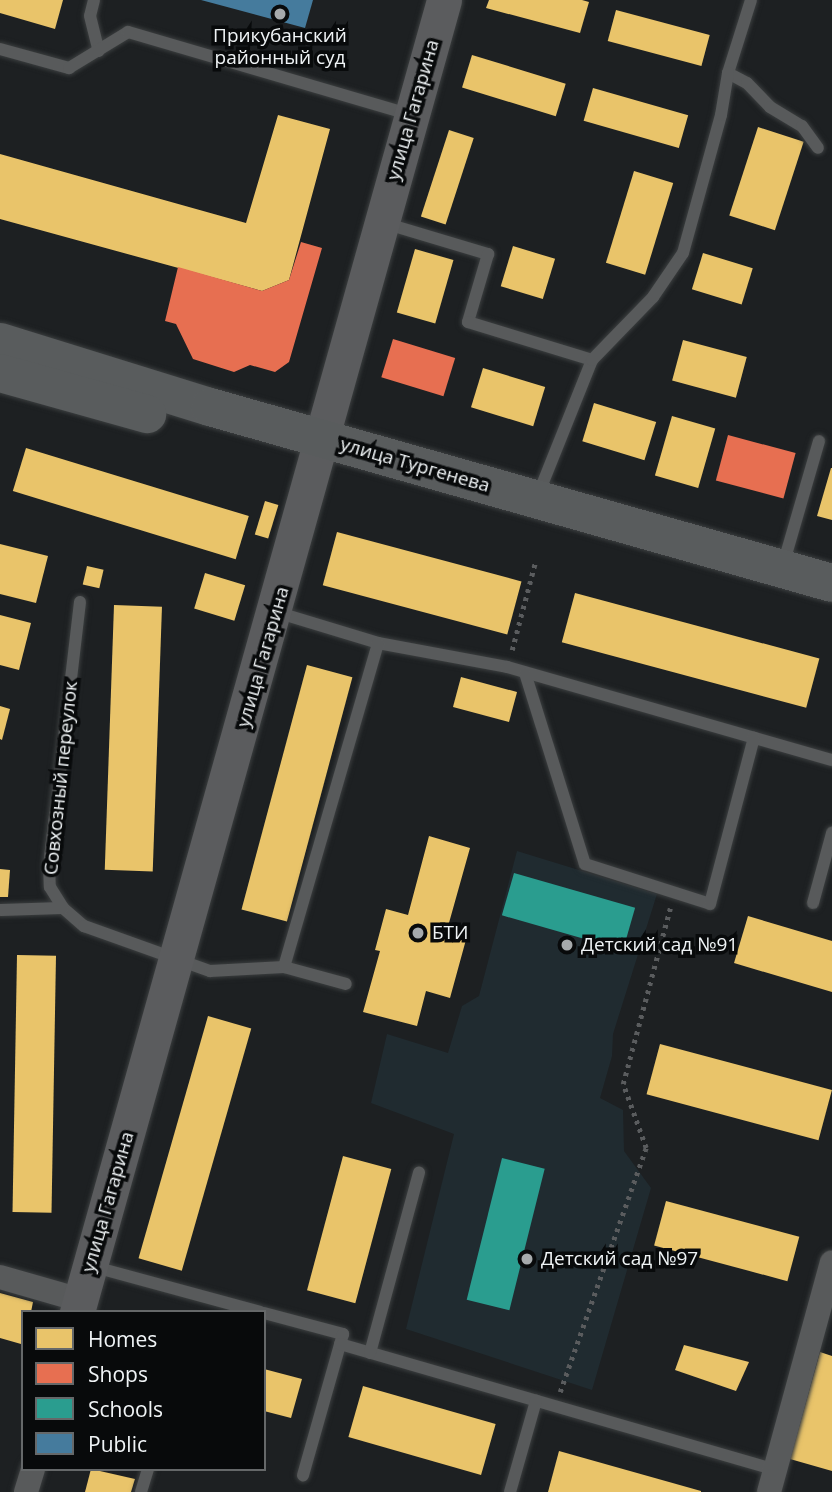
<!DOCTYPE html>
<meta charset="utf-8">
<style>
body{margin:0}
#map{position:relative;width:832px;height:1492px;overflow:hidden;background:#1d2022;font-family:"Open Sans",sans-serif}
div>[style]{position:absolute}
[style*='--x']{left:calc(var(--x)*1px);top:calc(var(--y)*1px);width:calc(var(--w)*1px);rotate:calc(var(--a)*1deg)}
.built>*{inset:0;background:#202b30}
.homes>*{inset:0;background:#e9c46a;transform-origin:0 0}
.shops>*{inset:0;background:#e76f51;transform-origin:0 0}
.schools>*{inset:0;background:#2a9d8f;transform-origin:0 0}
.public>*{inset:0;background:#457b9d}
.path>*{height:4.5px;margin-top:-2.25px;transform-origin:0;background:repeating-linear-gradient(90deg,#5a5c5e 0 3.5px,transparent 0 8.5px)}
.roads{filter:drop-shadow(0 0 2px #3b3e3f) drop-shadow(0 0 2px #3b3e3f)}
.lane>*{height:12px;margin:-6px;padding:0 6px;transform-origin:6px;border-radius:6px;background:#585a5b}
.street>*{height:24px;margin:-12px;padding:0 12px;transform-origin:12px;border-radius:12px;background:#585a5b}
.secondary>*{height:35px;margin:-17.5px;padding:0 17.5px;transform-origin:17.5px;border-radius:17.5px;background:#5b5c5e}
.primary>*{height:38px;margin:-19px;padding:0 19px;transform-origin:19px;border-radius:19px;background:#595c5d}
.dots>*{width:19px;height:19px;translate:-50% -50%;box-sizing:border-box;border:4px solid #080a0b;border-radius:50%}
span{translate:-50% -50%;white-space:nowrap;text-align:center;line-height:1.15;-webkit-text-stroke:7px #080a0b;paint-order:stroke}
.poi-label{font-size:19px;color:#f0f4f6}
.left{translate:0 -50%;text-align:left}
.street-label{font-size:19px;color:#f0f4f6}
.legend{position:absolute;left:21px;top:1310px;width:245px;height:161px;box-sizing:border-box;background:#080a0b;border:2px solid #656869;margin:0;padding:9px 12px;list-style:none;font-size:21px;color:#f0f4f6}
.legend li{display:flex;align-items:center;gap:14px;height:35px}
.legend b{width:35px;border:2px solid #656869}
</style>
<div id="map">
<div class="built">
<i style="clip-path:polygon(517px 851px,657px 894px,613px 1034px,612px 1056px,600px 1098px,623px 1110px,624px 1151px,651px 1188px,592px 1390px,406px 1329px,454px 1134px,371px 1103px,387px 1034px,448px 1053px,462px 1006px,479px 996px)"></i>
</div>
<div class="homes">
<i style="clip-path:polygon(0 0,63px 0,55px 29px,0 13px)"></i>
<i style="clip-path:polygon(489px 0,582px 0,589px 2px,580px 33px,486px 8px)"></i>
<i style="left:616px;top:10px;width:97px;height:32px;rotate:15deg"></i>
<i style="left:472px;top:55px;width:98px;height:34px;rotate:17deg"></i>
<i style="left:593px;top:88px;width:99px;height:34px;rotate:16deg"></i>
<i style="clip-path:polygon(278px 115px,330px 129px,289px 280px,262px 291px,0 219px,0 154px,246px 223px)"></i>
<i style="left:758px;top:127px;width:48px;height:93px;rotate:18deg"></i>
<i style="left:449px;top:130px;width:26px;height:91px;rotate:18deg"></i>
<i style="left:634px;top:171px;width:41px;height:96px;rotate:17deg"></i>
<i style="left:513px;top:246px;width:44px;height:42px;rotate:17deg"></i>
<i style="left:415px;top:249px;width:40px;height:66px;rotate:16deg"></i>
<i style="left:703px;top:253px;width:52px;height:38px;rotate:17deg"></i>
<i style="left:683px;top:340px;width:66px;height:42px;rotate:15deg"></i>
<i style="left:483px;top:368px;width:65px;height:41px;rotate:17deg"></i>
<i style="left:594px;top:403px;width:65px;height:40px;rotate:17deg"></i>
<i style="left:672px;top:416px;width:45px;height:62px;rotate:16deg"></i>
<i style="left:26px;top:448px;width:233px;height:45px;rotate:17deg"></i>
<i style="clip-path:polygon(831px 468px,832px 468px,832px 520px,817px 516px)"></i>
<i style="left:265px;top:501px;width:14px;height:35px;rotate:17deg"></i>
<i style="left:337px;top:532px;width:191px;height:55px;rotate:15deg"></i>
<i style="clip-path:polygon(0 544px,48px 556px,36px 603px,0 594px)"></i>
<i style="left:87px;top:566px;width:17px;height:19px;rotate:13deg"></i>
<i style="left:205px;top:573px;width:42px;height:37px;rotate:17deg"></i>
<i style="left:575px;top:593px;width:253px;height:51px;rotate:15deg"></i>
<i style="left:114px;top:605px;width:48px;height:265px;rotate:2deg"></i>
<i style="clip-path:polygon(0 615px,31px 623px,19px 670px,0 665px)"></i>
<i style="left:307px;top:665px;width:47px;height:253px;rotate:15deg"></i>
<i style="left:461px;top:677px;width:58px;height:31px;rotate:15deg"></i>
<i style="clip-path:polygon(0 706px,10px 709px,2px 740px,0 739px)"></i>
<i style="clip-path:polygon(429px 836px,470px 848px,447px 930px,467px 936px,450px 998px,426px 991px,417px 1026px,363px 1012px,380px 951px,375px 950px,386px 909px,408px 915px)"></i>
<i style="clip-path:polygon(0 869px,10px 870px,8px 897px,0 897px)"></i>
<i style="clip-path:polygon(748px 916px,832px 941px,832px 992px,734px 963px)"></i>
<i style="left:17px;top:955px;width:39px;height:257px;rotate:1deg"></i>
<i style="left:208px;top:1016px;width:45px;height:252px;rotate:16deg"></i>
<i style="left:660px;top:1044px;width:178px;height:52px;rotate:15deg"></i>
<i style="left:343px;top:1156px;width:50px;height:139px;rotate:15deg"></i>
<i style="left:666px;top:1201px;width:138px;height:46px;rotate:15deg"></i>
<i style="clip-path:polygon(0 1293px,33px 1302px,31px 1312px,23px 1312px,21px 1344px,0 1338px)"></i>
<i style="clip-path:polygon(684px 1345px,749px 1362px,736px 1391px,675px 1370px)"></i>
<i style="clip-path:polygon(820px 1352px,832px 1356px,832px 1471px,790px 1459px)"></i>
<i style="clip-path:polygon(264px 1369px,302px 1379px,291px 1418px,264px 1411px)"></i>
<i style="left:363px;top:1386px;width:138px;height:53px;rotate:16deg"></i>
<i style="clip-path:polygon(559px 1451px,701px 1491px,701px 1492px,548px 1492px)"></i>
<i style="clip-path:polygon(91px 1469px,135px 1479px,131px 1492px,85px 1492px)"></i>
</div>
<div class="shops">
<i style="clip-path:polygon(301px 242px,322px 248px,289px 362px,275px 372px,250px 365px,234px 372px,193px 359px,176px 324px,165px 321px,178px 267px,262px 291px,289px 280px)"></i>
<i style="left:393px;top:339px;width:65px;height:40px;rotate:17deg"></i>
<i style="left:728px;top:435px;width:70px;height:47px;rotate:15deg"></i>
</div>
<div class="schools">
<i style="left:514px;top:873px;width:126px;height:44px;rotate:16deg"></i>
<i style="left:502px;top:1158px;width:44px;height:146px;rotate:14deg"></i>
</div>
<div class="public">
<i style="clip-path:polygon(201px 0,313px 0,305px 28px)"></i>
</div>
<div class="path">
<i style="--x:512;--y:650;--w:90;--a:-75.2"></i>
<i style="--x:560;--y:1392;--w:259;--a:-70.6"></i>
<i style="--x:646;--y:1148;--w:68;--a:-109.8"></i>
<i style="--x:623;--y:1084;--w:182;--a:-75"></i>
</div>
<div class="roads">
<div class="lane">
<i style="--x:94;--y:0;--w:16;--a:104"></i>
<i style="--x:90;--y:16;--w:36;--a:76"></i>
<i style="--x:751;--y:0;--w:77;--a:107.5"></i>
<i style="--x:728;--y:73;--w:21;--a:28"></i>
<i style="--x:747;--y:83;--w:33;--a:46"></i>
<i style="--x:770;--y:107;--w:37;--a:31"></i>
<i style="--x:802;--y:126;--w:27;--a:54"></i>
<i style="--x:0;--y:49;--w:72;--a:15.4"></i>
<i style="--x:69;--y:68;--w:69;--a:-31.4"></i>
<i style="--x:128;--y:32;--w:293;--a:16.3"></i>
<i style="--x:384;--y:223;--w:109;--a:16.6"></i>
<i style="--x:488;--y:254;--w:71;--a:106.4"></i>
<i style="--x:468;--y:322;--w:130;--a:17"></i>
<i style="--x:592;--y:360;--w:145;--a:111.8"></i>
<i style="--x:592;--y:360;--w:88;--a:-45.9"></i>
<i style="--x:653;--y:297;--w:53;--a:-55.7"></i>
<i style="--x:683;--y:253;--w:143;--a:-74.6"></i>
<i style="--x:721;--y:115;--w:43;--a:-80.5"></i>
<i style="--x:783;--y:565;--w:129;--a:-73.8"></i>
<i style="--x:80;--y:602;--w:264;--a:96.7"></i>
<i style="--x:49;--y:864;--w:23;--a:88"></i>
<i style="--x:50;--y:887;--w:25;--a:58"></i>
<i style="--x:63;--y:908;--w:28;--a:41"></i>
<i style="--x:84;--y:926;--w:134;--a:19.7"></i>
<i style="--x:210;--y:971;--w:74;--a:-3.1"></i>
<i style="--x:284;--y:967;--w:64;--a:15.3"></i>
<i style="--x:276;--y:612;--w:107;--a:16.9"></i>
<i style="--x:378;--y:643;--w:131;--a:10.5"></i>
<i style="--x:507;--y:667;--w:338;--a:16"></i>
<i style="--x:525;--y:673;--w:200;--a:72.6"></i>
<i style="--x:585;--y:864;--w:131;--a:17.7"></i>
<i style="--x:710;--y:904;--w:172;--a:-75.2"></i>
<i style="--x:813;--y:903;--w:73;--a:-74.8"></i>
<i style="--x:0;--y:910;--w:63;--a:-1.8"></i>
<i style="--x:284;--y:967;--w:337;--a:-73.8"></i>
<i style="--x:91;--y:1266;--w:175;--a:15.2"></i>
<i style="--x:264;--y:1313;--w:82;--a:14.9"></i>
<i style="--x:343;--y:1334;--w:147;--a:105.8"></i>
<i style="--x:340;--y:1344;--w:454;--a:16.1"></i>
<i style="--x:370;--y:1353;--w:187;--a:-74.8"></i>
<i style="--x:141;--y:1492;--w:24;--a:-73"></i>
<i style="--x:510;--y:1492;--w:95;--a:-74.1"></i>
</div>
<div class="street">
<i style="--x:0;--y:1277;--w:83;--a:16"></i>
<i style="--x:26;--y:1492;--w:24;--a:-73"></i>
<i style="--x:769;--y:1492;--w:238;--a:-74.7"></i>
</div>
<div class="secondary">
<i style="--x:77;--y:1312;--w:1362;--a:-74.37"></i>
</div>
<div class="primary">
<i style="--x:0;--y:342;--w:220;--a:17.2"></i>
<i style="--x:210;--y:407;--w:646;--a:15.8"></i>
<i style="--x:0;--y:373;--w:153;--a:15.6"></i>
</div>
</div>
<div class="dots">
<i style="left:280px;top:14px;background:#a6aaac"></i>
<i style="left:418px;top:933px;background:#a6aaac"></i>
<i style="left:567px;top:945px;background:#a6aaac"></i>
<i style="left:527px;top:1259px;background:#a6aaac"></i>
</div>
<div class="poi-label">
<span style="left:280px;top:47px">Прикубанский<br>районный суд</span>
<span class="left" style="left:432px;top:933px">БТИ</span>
<span class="left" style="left:581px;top:945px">Детский сад №91</span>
<span class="left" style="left:541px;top:1259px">Детский сад №97</span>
</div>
<div class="street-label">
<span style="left:413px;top:110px;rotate:-74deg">улица Гагарина</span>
<span style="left:415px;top:465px;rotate:16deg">улица Тургенева</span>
<span style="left:263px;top:657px;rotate:-74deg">улица Гагарина</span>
<span style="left:61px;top:778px;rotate:-84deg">Совхозный переулок</span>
<span style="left:108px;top:1202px;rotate:-74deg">улица Гагарина</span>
</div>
<ul class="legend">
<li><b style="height:19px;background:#e9c46a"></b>Homes</li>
<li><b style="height:19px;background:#e76f51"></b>Shops</li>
<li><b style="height:19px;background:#2a9d8f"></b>Schools</li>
<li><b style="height:19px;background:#457b9d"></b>Public</li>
</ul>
</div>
